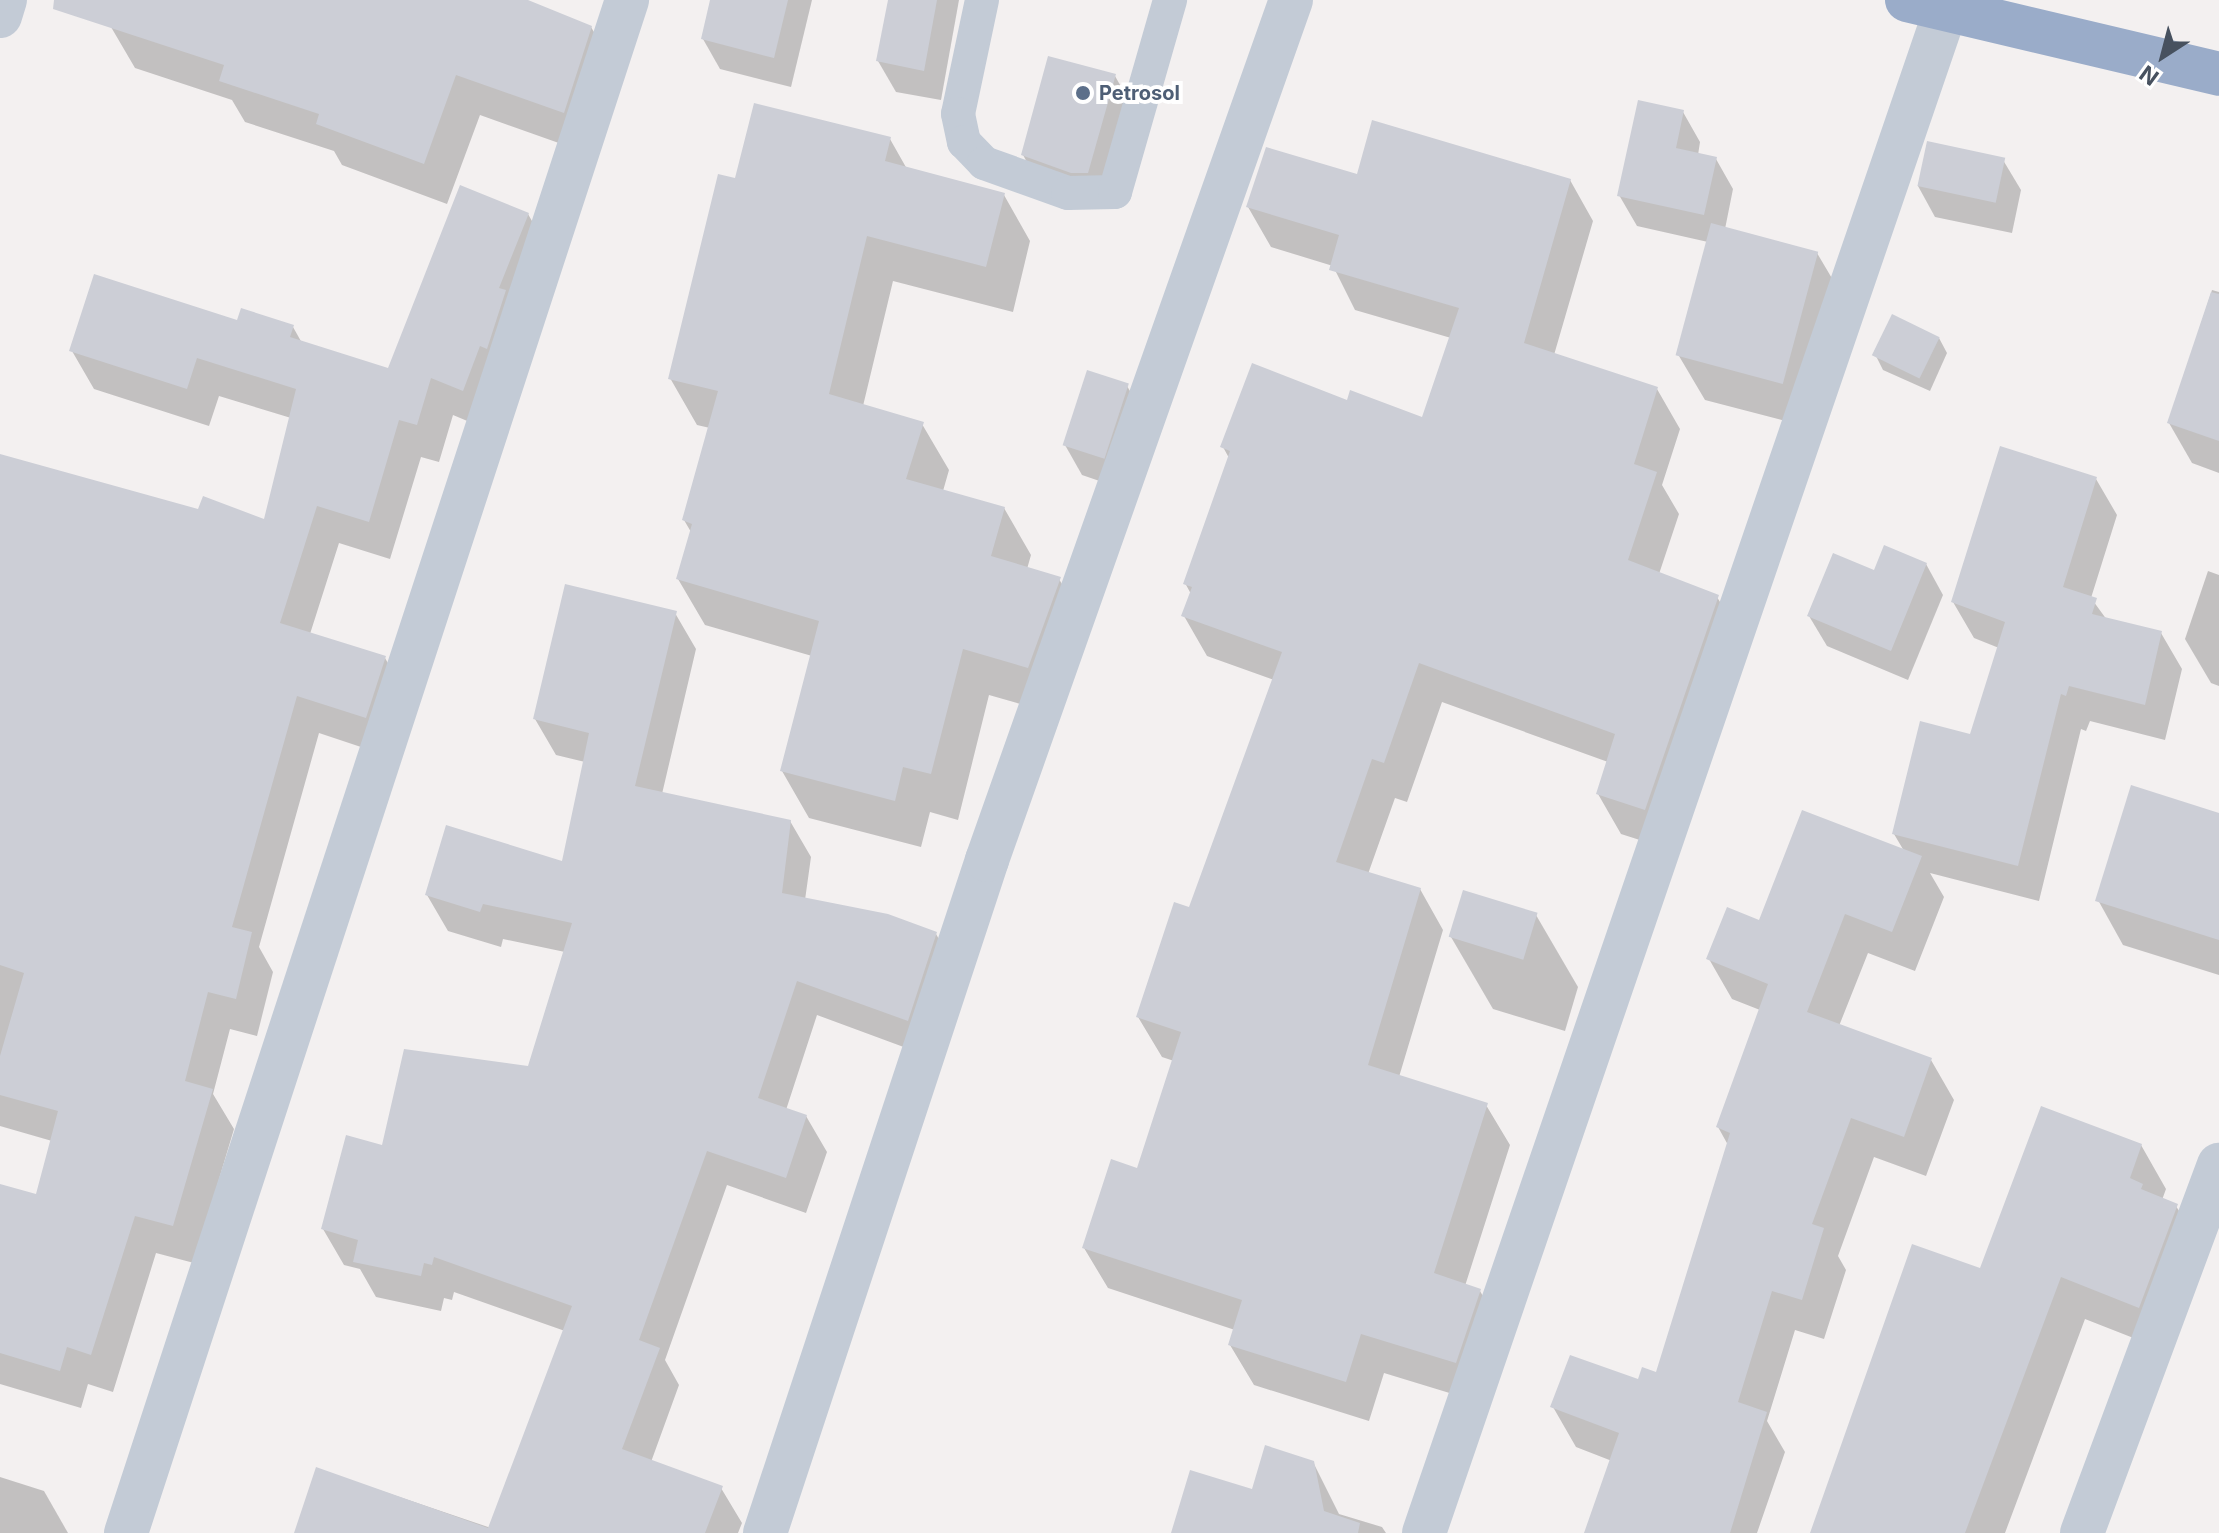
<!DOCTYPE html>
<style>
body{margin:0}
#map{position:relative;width:2219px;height:1533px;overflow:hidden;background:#f3f0f0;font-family:Inter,sans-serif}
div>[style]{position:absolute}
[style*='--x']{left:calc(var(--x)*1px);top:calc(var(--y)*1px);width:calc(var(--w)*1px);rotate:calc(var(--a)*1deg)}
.shadow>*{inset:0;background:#0003}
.building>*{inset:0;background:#ccced6;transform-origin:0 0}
.service>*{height:34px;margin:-17px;padding:0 17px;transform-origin:17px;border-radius:17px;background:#c3cbd6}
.minor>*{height:44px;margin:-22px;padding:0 22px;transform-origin:22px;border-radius:22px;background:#c3cbd6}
.trunk>*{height:44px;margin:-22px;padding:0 22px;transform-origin:22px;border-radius:22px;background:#9aacc9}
.dots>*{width:22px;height:22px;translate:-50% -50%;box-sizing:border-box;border:4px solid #fff;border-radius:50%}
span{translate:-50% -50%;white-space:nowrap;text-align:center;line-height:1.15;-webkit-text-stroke:8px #fff;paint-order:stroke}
.service-label{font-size:20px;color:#4e5e75;font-weight:700}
.left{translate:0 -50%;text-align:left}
.north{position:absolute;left:2123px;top:16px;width:80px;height:80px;-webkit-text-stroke:6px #fff;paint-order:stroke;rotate:216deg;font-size:22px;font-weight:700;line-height:32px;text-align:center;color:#47515f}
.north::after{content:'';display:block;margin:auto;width:28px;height:36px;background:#47515f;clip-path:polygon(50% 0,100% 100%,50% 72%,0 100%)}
</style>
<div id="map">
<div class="shadow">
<i style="clip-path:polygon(120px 0,516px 0,591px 27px,615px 68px,587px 153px,480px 115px,447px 204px,342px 165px,334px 151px,245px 122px,232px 100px,135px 68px,111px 27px)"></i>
<i style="clip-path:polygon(712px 0,812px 0,791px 87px,720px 69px,703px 39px)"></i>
<i style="clip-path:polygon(890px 0,959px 0,941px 100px,896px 92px,878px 61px)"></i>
<i style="clip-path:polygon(1115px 76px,1132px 106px,1105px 203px,1040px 185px,1023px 155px)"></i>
<i style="clip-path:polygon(1683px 112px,1700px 142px,1698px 155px,1716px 159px,1733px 189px,1725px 229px,1817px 253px,1843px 297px,1809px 427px,1705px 400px,1679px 356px,1708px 242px,1637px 226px,1619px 195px)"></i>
<i style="clip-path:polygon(890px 139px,907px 169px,1004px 195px,1030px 241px,1013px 312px,893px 281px,863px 406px,922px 424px,949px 470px,943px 491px,1004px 508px,1031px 555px,1027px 569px,1059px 579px,1086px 625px,1055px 714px,989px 695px,958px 820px,930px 812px,921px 847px,809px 818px,782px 771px,812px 656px,705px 625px,678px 579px,691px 532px,684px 520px,710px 428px,697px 425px,670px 378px,736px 180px)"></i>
<i style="clip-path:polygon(2003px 160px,2021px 190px,2012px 233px,1935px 217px,1918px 186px)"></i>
<i style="clip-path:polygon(1358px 177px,1570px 180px,1593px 221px,1554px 355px,1657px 389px,1680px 429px,1662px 485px,1679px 514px,1659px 574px,1717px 597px,1741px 637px,1668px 849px,1621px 834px,1598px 794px,1608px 762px,1442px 702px,1407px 802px,1395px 798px,1368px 874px,1420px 889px,1443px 930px,1399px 1077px,1486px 1105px,1510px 1145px,1465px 1286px,1480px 1291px,1503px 1331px,1479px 1402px,1384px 1373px,1369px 1421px,1254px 1385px,1230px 1345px,1235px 1330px,1108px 1288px,1084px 1248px,1139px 1170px,1174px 1061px,1162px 1057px,1138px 1017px,1190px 909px,1274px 680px,1207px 656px,1184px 616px,1191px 594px,1185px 583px,1229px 458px,1223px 447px,1348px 402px,1423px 420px,1451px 338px,1355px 310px,1333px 266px,1271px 247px,1248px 207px)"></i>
<i style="clip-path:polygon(528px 214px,550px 253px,484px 428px,453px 415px,439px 462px,421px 457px,390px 559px,339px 543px,310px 634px,385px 658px,407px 696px,388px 756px,319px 733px,259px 947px,273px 972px,257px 1036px,230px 1029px,213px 1094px,234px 1129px,194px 1263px,156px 1253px,113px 1392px,88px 1384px,81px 1408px,0 1384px,0 1186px,37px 1197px,52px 1141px,0 1126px,0 456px,199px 512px,265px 522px,291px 418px,219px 396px,209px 426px,94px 389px,72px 351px,238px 322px,293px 327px,302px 343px,389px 370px)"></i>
<i style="clip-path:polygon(2212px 290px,2219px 292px,2219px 473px,2192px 463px,2169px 423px)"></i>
<i style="clip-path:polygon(1939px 338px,1947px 353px,1930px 391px,1883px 370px,1875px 354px)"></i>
<i style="clip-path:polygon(1127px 386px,1145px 417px,1120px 488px,1082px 475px,1065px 445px)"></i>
<i style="clip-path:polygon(2096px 479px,2117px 515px,2091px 598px,2107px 620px,2161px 633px,2182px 669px,2165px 740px,2090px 721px,2086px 731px,2081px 729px,2039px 901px,1930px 873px,1944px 897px,1915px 971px,1868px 953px,1839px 1026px,1931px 1060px,1954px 1100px,1926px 1176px,1874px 1157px,1838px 1256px,1846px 1270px,1824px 1339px,1795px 1330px,1767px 1421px,1785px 1452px,1757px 1533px,1586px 1533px,1612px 1461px,1576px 1447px,1553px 1407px,1657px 1375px,1728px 1145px,1718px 1127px,1760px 1010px,1732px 999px,1709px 959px,1761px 923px,1904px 851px,1894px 834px,1971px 736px,1999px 648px,1974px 638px,1953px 602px)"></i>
<i style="clip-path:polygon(1926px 564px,1943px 595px,1908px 680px,1827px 646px,1809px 616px,1875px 573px)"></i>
<i style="clip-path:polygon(2208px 571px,2219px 575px,2219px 686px,2211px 683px,2185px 639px)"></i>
<i style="clip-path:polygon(675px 613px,696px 649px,662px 794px,790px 821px,811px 857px,805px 900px,936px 934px,956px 969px,928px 1056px,817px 1015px,786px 1110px,806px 1116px,827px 1152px,806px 1213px,727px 1185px,665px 1360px,679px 1385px,651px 1462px,721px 1488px,742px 1523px,738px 1533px,296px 1533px,317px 1469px,491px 1528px,565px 1331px,454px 1292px,452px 1300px,444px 1298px,441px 1311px,376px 1297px,360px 1269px,344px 1265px,323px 1229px,384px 1147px,529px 1069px,565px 952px,503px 939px,501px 947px,448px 931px,427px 895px,564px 863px,585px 762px,556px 755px,535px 719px)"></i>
<i style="clip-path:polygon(2219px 815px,2219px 975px,2123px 945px,2098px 900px)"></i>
<i style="clip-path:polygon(1536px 915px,1578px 987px,1565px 1031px,1493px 1009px,1451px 937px)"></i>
<i style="clip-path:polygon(2141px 1145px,2166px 1189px,2162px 1200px,2176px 1206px,2202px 1249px,2164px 1350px,2085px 1319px,2005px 1533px,1812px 1533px,1982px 1270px)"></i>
<i style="clip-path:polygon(1313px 1462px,1339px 1514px,1382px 1527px,1386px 1533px,1173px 1533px)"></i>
<i style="clip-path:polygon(0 1477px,44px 1491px,68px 1533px,0 1533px)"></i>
</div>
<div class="building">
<i style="clip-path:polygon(54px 0,528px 0,592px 26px,564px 113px,456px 75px,424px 164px,316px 124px,319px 114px,219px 81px,224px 65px,53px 9px)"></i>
<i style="clip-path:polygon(710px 0,788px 0,774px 58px,701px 39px)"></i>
<i style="clip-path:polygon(888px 0,937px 0,924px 71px,876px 61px)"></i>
<i style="clip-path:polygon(1048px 56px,1116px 74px,1088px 173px,1071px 173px,1021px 155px)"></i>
<i style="clip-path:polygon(1638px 100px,1684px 110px,1676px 148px,1717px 157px,1704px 215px,1617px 196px)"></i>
<i style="clip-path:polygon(754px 103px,891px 137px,885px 161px,1005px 193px,986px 267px,867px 236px,829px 394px,924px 422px,906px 479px,1005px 507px,991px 556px,1061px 577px,1028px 668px,963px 649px,931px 774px,903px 767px,895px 801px,780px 771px,819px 621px,676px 579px,692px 524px,682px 520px,718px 391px,668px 379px,718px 174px,735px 178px)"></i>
<i style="clip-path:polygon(1372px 120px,1571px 179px,1524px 343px,1658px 387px,1634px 464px,1657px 472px,1628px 560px,1719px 595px,1645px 810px,1596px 794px,1615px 734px,1419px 663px,1384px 763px,1372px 759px,1336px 862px,1421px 888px,1368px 1065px,1488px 1103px,1434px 1273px,1481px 1289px,1456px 1363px,1361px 1334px,1346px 1382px,1228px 1345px,1242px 1300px,1082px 1248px,1111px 1159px,1137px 1168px,1181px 1032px,1136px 1017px,1174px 902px,1189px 907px,1282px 652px,1181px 616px,1192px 587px,1183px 584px,1230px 451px,1220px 447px,1252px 363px,1347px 400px,1350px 390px,1422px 417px,1459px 308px,1329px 270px,1339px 235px,1246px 207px,1266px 147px,1357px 174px)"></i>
<i style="left:1927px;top:141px;width:80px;height:46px;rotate:12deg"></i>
<i style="clip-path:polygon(460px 185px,529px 213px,499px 288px,506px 290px,487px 349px,480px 346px,463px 391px,431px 378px,417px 425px,399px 420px,369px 522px,317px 506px,280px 623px,386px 656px,366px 718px,297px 696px,232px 927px,252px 932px,236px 999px,208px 992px,185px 1081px,213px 1089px,173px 1226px,135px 1216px,91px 1355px,67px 1347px,60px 1371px,0 1353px,0 1184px,36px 1194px,58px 1111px,0 1095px,0 1056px,24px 973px,0 965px,0 454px,198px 509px,203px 496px,264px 519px,296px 389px,197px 358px,187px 389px,69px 351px,94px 274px,237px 320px,241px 308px,294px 325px,290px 337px,388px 368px)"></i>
<i style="left:1711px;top:223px;width:111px;height:137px;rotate:15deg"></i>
<i style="clip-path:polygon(2211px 292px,2219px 294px,2219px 441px,2167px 423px)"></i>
<i style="left:1892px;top:314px;width:53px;height:46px;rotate:26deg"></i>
<i style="left:1087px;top:370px;width:44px;height:79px;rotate:18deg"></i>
<i style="clip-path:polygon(2000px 446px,2097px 477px,2063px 587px,2097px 598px,2092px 614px,2162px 631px,2145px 705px,2069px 686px,2066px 696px,2061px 694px,2018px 866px,1892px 834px,1920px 721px,1970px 734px,2005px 622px,1951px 602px)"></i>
<i style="clip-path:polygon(1884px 545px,1927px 563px,1891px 651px,1807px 616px,1833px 553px,1874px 570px)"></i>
<i style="clip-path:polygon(565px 584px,677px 611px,635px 786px,791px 820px,782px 893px,888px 914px,937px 932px,908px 1021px,797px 981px,758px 1098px,807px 1115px,786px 1178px,707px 1151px,639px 1340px,660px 1348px,622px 1449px,723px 1486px,705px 1533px,294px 1533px,316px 1467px,488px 1528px,572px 1306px,434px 1257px,432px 1265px,424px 1263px,421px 1276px,353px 1262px,358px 1240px,321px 1229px,346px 1135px,382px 1145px,404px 1049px,528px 1066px,572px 923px,483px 904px,480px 912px,425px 895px,446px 825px,562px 861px,589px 733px,533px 719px)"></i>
<i style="clip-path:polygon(2131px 785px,2219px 813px,2219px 940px,2095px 901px)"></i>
<i style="clip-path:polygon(1802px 810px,1922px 856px,1892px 932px,1845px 914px,1807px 1012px,1932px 1058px,1904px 1137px,1851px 1118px,1812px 1224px,1824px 1228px,1802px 1300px,1772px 1291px,1738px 1402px,1767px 1412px,1730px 1533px,1584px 1533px,1619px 1433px,1550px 1407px,1570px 1355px,1638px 1379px,1642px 1367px,1656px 1372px,1730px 1133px,1716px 1127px,1768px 984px,1706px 959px,1727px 907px,1759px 920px)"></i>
<i style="left:1463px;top:890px;width:78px;height:49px;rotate:17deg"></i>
<i style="clip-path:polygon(2041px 1106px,2142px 1144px,2130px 1178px,2143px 1184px,2141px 1189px,2178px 1204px,2139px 1308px,2061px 1277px,1965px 1533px,1810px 1533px,1912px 1244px,1980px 1268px)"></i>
<i style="clip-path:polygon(1265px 1445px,1314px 1461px,1324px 1511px,1360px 1523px,1358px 1533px,1171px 1533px,1190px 1470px,1252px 1489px)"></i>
</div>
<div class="service">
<i style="--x:982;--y:0;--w:116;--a:101.9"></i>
<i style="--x:958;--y:114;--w:29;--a:78"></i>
<i style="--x:964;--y:142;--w:29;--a:46"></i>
<i style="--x:984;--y:163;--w:89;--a:19.7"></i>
<i style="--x:1068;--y:193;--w:47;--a:-1.2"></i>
<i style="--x:1115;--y:192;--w:200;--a:-74"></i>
</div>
<div class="minor">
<i style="--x:0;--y:16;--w:17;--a:-73"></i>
<i style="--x:126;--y:1533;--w:1613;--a:-71.9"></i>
<i style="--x:765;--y:1533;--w:709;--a:-71.74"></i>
<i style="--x:987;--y:860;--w:912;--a:-70.53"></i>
<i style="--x:1424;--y:1533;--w:1611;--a:-71.09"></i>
<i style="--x:2082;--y:1533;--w:393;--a:-69.6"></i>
</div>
<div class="trunk">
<i style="--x:1907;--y:0;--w:321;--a:13.3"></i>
</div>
<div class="dots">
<i style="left:1083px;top:93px;background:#5c6f8a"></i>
</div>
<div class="service-label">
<span class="left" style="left:1099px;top:93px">Petrosol</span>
</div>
<div class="north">N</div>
</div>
